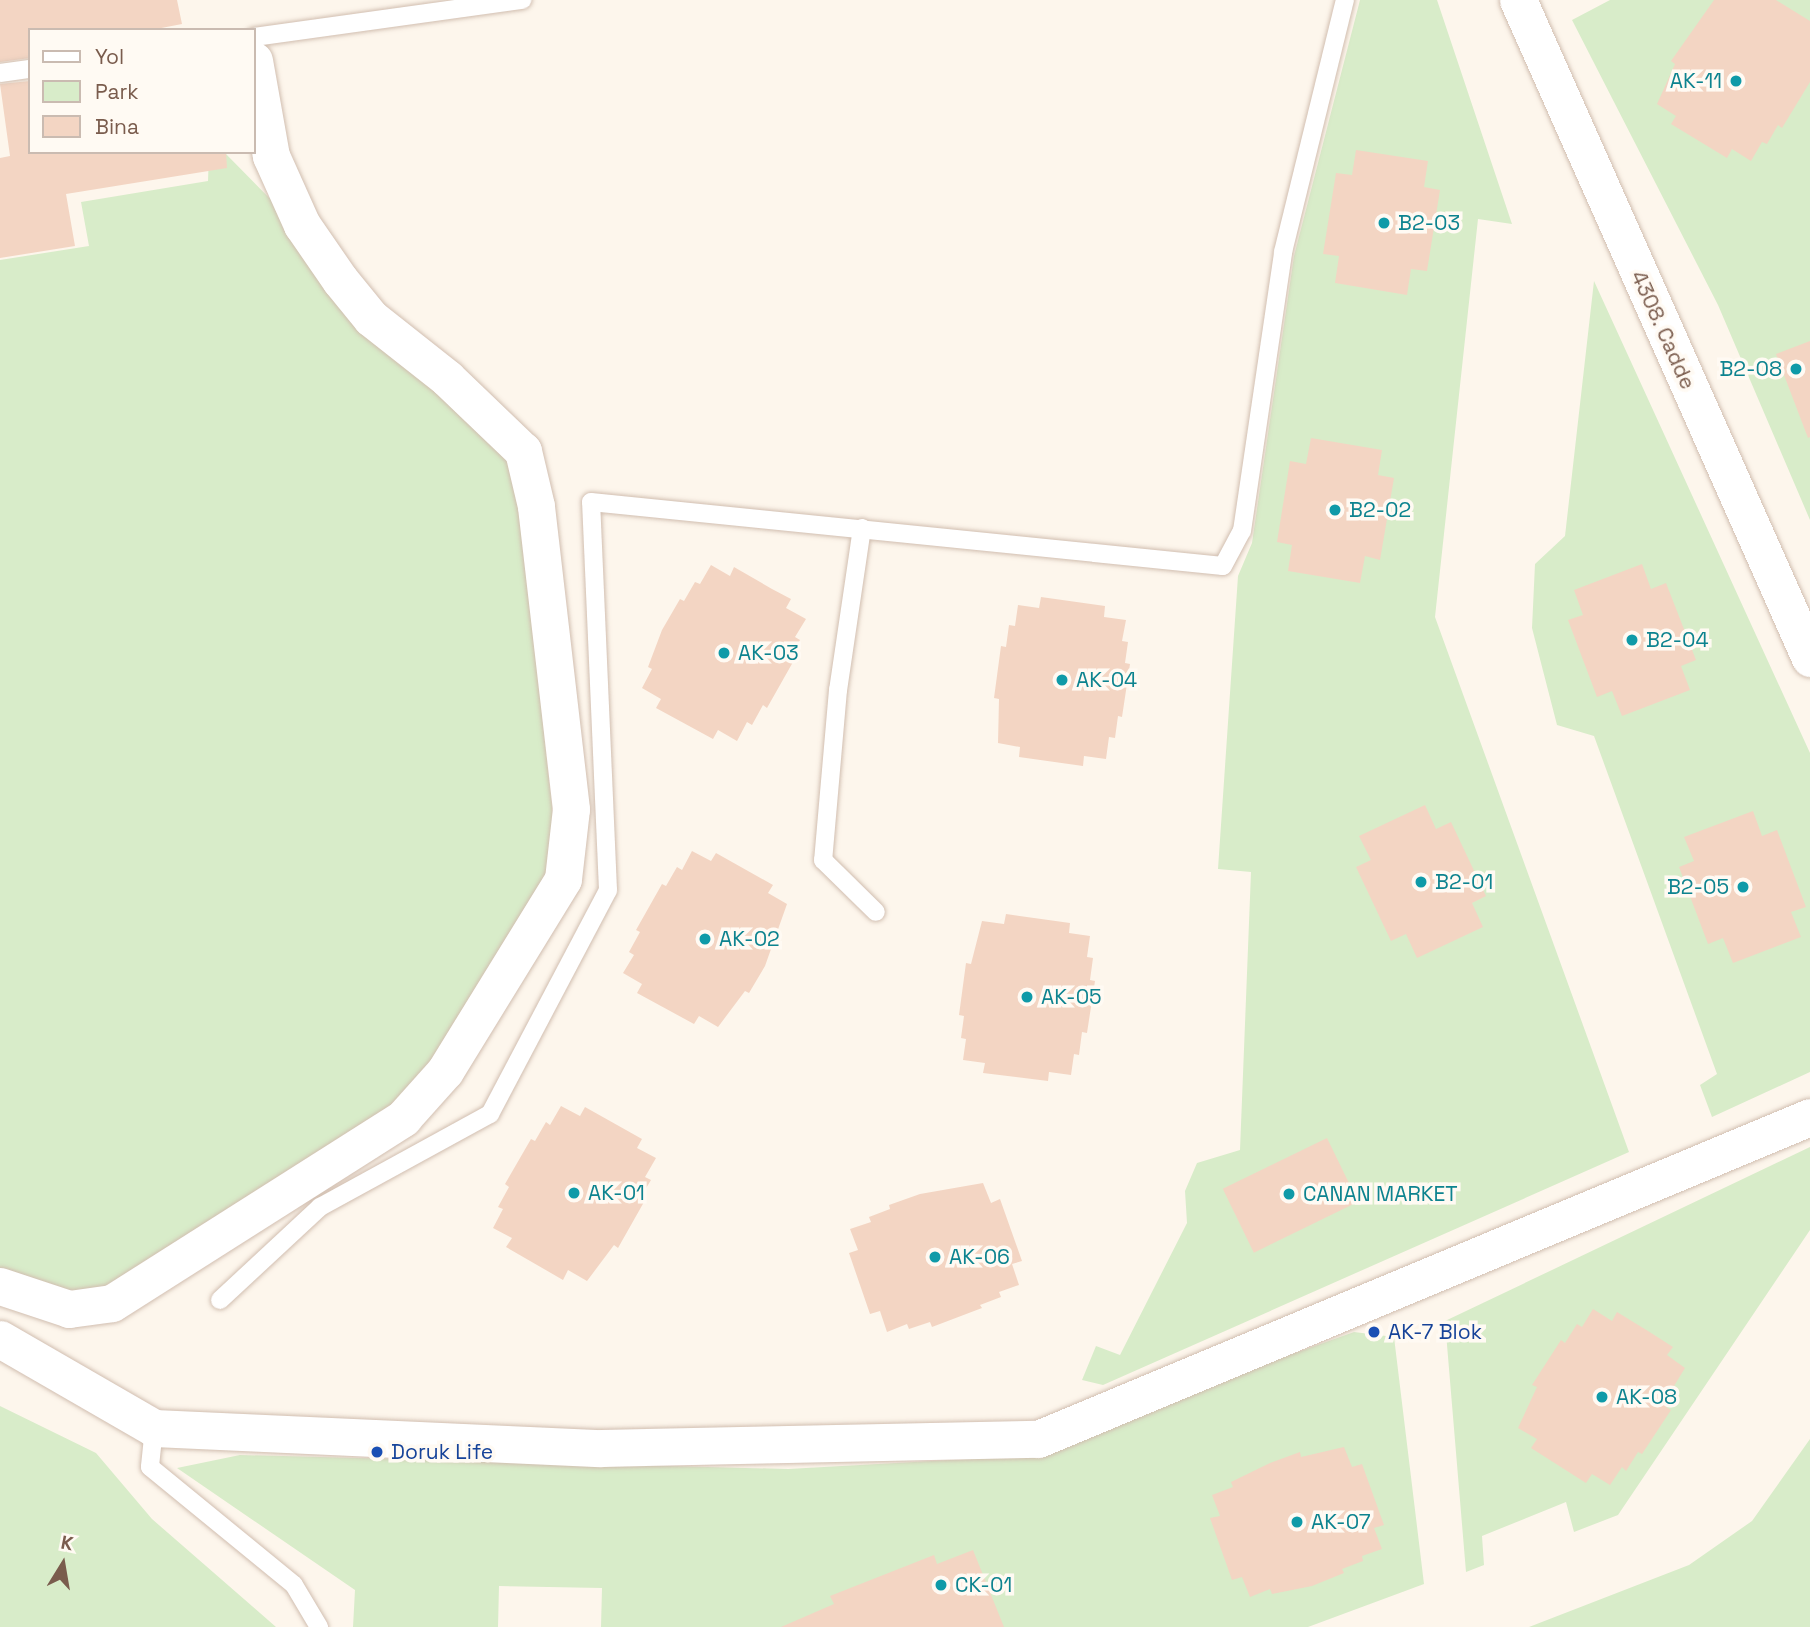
<!DOCTYPE html>
<style>
body{margin:0}
#map{position:relative;width:1810px;height:1627px;overflow:hidden;background:#fdf6ec;font-family:"Space Grotesk",sans-serif}
div>[style]{position:absolute}
[style*='--x']{left:calc(var(--x)*1px);top:calc(var(--y)*1px);width:calc(var(--w)*1px);rotate:calc(var(--a)*1deg)}
.green>*{inset:0;background:#d8ecc9}
.building>*{inset:0;background:#f3d5c3;transform-origin:0 0}
.roads{filter:drop-shadow(0 0 2px #d1beb0) drop-shadow(0 0 2px #d1beb0)}
.lane>*{height:18px;margin:-9px;padding:0 9px;transform-origin:9px;border-radius:9px;background:#fff}
.street>*{height:37px;margin:-18.5px;padding:0 18.5px;transform-origin:18.5px;border-radius:18.5px;background:#fff}
.dots>*{width:19px;height:19px;translate:-50% -50%;box-sizing:border-box;border:4px solid #fffaf3;border-radius:50%}
span{translate:-50% -50%;white-space:nowrap;text-align:center;line-height:1.15;-webkit-text-stroke:7px #fffaf3;paint-order:stroke}
.culture-label{font-size:21px;color:#0d838f}
.right{translate:-100% -50%;text-align:right}
.left{translate:0 -50%;text-align:left}
.street-label{font-size:21px;color:#7a5c4d}
.transit-label{font-size:21px;color:#164399}
.legend{position:absolute;left:28px;top:28px;width:228px;height:126px;box-sizing:border-box;background:#fffaf3;border:2px solid #cabbb1;margin:0;padding:9px 12px;list-style:none;font-size:21px;color:#7a5c4d}
.legend li{display:flex;align-items:center;gap:14px;height:35px}
.legend b{width:35px;border:2px solid #cabbb1}
.north{position:absolute;left:28px;top:1529px;width:70px;height:70px;-webkit-text-stroke:5px #fffaf3;paint-order:stroke;rotate:11deg;font-size:19px;font-weight:700;line-height:28px;text-align:center;color:#7a5c4d}
.north::after{content:'';display:block;margin:auto;width:24px;height:32px;background:#7a5c4d;clip-path:polygon(50% 0,100% 100%,50% 72%,0 100%)}
</style>
<div id="map">
<div class="green">
<i style="clip-path:polygon(1360px 0,1437px 0,1512px 224px,1478px 219px,1435px 617px,1629px 1152px,1103px 1385px,1082px 1380px,1096px 1346px,1120px 1355px,1187px 1223px,1185px 1191px,1197px 1163px,1240px 1150px,1251px 872px,1218px 869px,1238px 576px,1252px 543px,1294px 256px)"></i>
<i style="clip-path:polygon(1610px 0,1810px 0,1810px 520px,1718px 305px,1572px 20px)"></i>
<i style="clip-path:polygon(209px 152px,224px 152px,282px 211px,515px 461px,555px 835px,540px 897px,441px 1062px,393px 1110px,134px 1286px,85px 1297px,0 1277px,0 260px,89px 246px,81px 202px,208px 181px)"></i>
<i style="clip-path:polygon(1594px 281px,1810px 753px,1810px 1072px,1712px 1117px,1700px 1085px,1717px 1074px,1594px 736px,1557px 725px,1532px 628px,1535px 564px,1565px 536px)"></i>
<i style="clip-path:polygon(1810px 1147px,1810px 1230px,1618px 1515px,1574px 1532px,1566px 1502px,1482px 1536px,1484px 1565px,1466px 1572px,1445px 1321px)"></i>
<i style="clip-path:polygon(1354px 1332px,1394px 1337px,1424px 1584px,1308px 1627px,601px 1627px,602px 1588px,499px 1586px,498px 1627px,353px 1627px,355px 1590px,177px 1468px,240px 1455px,788px 1469px,1004px 1457px)"></i>
<i style="clip-path:polygon(0 1406px,96px 1453px,152px 1519px,276px 1627px,0 1627px)"></i>
<i style="clip-path:polygon(1810px 1439px,1810px 1627px,1529px 1627px,1689px 1565px,1752px 1521px)"></i>
</div>
<div class="building">
<i style="clip-path:polygon(0 0,177px 0,182px 24px,151px 30px,30px 30px,30px 58px,0 62px)"></i>
<i style="clip-path:polygon(1714px 0,1776px 0,1810px 21px,1810px 82px,1782px 128px,1778px 125px,1767px 144px,1762px 142px,1751px 161px,1732px 149px,1727px 158px,1671px 124px,1676px 116px,1657px 104px,1675px 64px,1671px 61px)"></i>
<i style="clip-path:polygon(30px 81px,30px 152px,226px 152px,227px 168px,66px 194px,75px 246px,0 258px,0 158px,10px 156px,0 84px)"></i>
<i style="clip-path:polygon(1356px 150px,1428px 161px,1424px 187px,1440px 190px,1427px 271px,1411px 269px,1407px 295px,1335px 283px,1339px 256px,1323px 254px,1336px 173px,1352px 175px)"></i>
<i style="clip-path:polygon(1810px 341px,1810px 437px,1808px 438px,1776px 354px)"></i>
<i style="clip-path:polygon(1311px 438px,1382px 450px,1378px 475px,1394px 478px,1380px 560px,1365px 556px,1360px 583px,1288px 571px,1292px 545px,1277px 542px,1290px 461px,1306px 464px)"></i>
<i style="clip-path:polygon(1642px 564px,1651px 589px,1666px 583px,1696px 660px,1681px 666px,1690px 690px,1622px 716px,1612px 691px,1597px 697px,1568px 620px,1583px 615px,1574px 590px)"></i>
<i style="clip-path:polygon(711px 565px,730px 576px,734px 567px,772px 589px,791px 599px,786px 608px,806px 619px,795px 637px,800px 640px,789px 660px,793px 662px,767px 708px,763px 705px,752px 725px,747px 722px,737px 741px,718px 730px,713px 739px,656px 708px,661px 699px,642px 688px,652px 669px,648px 667px,662px 630px,680px 599px,684px 601px,695px 582px,700px 584px)"></i>
<i style="clip-path:polygon(1041px 597px,1105px 606px,1104px 617px,1126px 620px,1122px 641px,1128px 642px,1125px 663px,1130px 664px,1122px 717px,1118px 716px,1115px 738px,1109px 737px,1106px 759px,1084px 756px,1083px 766px,1019px 757px,1020px 747px,998px 743px,999px 699px,994px 698px,1001px 646px,1006px 647px,1009px 625px,1015px 626px,1018px 605px,1039px 608px)"></i>
<i style="clip-path:polygon(1425px 805px,1436px 829px,1451px 822px,1486px 896px,1472px 903px,1483px 927px,1417px 958px,1406px 934px,1391px 941px,1356px 867px,1371px 860px,1359px 836px)"></i>
<i style="clip-path:polygon(1753px 811px,1762px 836px,1777px 830px,1806px 907px,1791px 912px,1801px 937px,1733px 963px,1723px 938px,1708px 944px,1679px 867px,1694px 861px,1684px 837px)"></i>
<i style="clip-path:polygon(692px 851px,711px 861px,716px 853px,773px 885px,768px 893px,787px 904px,765px 966px,749px 993px,745px 991px,718px 1027px,699px 1016px,694px 1024px,637px 993px,642px 984px,623px 973px,634px 955px,629px 952px,640px 932px,636px 930px,662px 884px,666px 886px,677px 867px,682px 870px)"></i>
<i style="clip-path:polygon(1006px 914px,1070px 923px,1069px 933px,1090px 936px,1087px 957px,1093px 958px,1090px 980px,1095px 981px,1087px 1033px,1082px 1032px,1079px 1055px,1074px 1054px,1071px 1075px,1049px 1072px,1048px 1081px,983px 1073px,985px 1063px,963px 1060px,966px 1039px,961px 1038px,964px 1016px,959px 1015px,966px 963px,971px 964px,982px 921px,1004px 924px)"></i>
<i style="clip-path:polygon(561px 1106px,580px 1116px,585px 1107px,642px 1139px,637px 1148px,656px 1158px,645px 1177px,651px 1180px,639px 1200px,644px 1202px,618px 1248px,614px 1245px,587px 1281px,568px 1270px,563px 1280px,506px 1247px,512px 1238px,493px 1228px,503px 1209px,498px 1207px,509px 1187px,505px 1184px,531px 1139px,535px 1141px,546px 1122px,550px 1125px)"></i>
<i style="left:1327px;top:1138px;width:71px;height:116px;rotate:64deg"></i>
<i style="clip-path:polygon(983px 1183px,991px 1203px,1000px 1199px,1022px 1261px,1012px 1264px,1019px 1285px,999px 1292px,1001px 1297px,980px 1305px,982px 1308px,932px 1327px,930px 1322px,909px 1329px,907px 1324px,887px 1332px,880px 1311px,870px 1314px,849px 1253px,858px 1250px,850px 1229px,871px 1222px,869px 1217px,890px 1209px,889px 1205px,920px 1194px)"></i>
<i style="clip-path:polygon(1593px 1309px,1612px 1321px,1617px 1312px,1648px 1331px,1673px 1347px,1667px 1355px,1685px 1368px,1674px 1386px,1678px 1388px,1666px 1407px,1671px 1410px,1642px 1454px,1638px 1452px,1626px 1471px,1622px 1467px,1610px 1485px,1592px 1474px,1586px 1483px,1531px 1448px,1537px 1439px,1518px 1428px,1537px 1387px,1532px 1385px,1561px 1340px,1565px 1343px,1577px 1324px,1582px 1327px)"></i>
<i style="clip-path:polygon(1344px 1447px,1352px 1467px,1362px 1464px,1384px 1525px,1374px 1528px,1382px 1549px,1362px 1556px,1363px 1561px,1342px 1569px,1344px 1573px,1312px 1586px,1272px 1594px,1270px 1589px,1250px 1597px,1242px 1577px,1232px 1580px,1210px 1518px,1220px 1516px,1212px 1495px,1233px 1487px,1231px 1482px,1270px 1463px,1300px 1452px,1301px 1457px)"></i>
<i style="clip-path:polygon(973px 1550px,1004px 1627px,781px 1627px,834px 1604px,830px 1596px,934px 1555px,937px 1564px)"></i>
</div>
<div class="roads">
<div class="lane">
<i style="--x:254;--y:37;--w:271;--a:-7.9"></i>
<i style="--x:0;--y:73;--w:30;--a:-8"></i>
<i style="--x:862;--y:528;--w:164;--a:98.4"></i>
<i style="--x:838;--y:690;--w:171;--a:95"></i>
<i style="--x:823;--y:860;--w:74;--a:44.5"></i>
<i style="--x:220;--y:1300;--w:137;--a:-42.9"></i>
<i style="--x:320;--y:1207;--w:194;--a:-28.7"></i>
<i style="--x:490;--y:1114;--w:253;--a:-62.2"></i>
<i style="--x:608;--y:890;--w:388;--a:-92.5"></i>
<i style="--x:591;--y:502;--w:635;--a:5.78"></i>
<i style="--x:1223;--y:566;--w:40;--a:-62"></i>
<i style="--x:1242;--y:531;--w:282;--a:-81.6"></i>
<i style="--x:1283;--y:252;--w:260;--a:-76.2"></i>
<i style="--x:154;--y:1428;--w:39;--a:96"></i>
<i style="--x:150;--y:1467;--w:186;--a:39.3"></i>
<i style="--x:294;--y:1585;--w:49;--a:59.2"></i>
</div>
<div class="street">
<i style="--x:1518;--y:0;--w:720;--a:66.07"></i>
<i style="--x:0;--y:1286;--w:73;--a:18.4"></i>
<i style="--x:69;--y:1309;--w:43;--a:-7.9"></i>
<i style="--x:112;--y:1303;--w:345;--a:-32.4"></i>
<i style="--x:403;--y:1118;--w:63;--a:-48.2"></i>
<i style="--x:445;--y:1071;--w:225;--a:-58.4"></i>
<i style="--x:563;--y:879;--w:70;--a:-83.5"></i>
<i style="--x:571;--y:809;--w:305;--a:-96.6"></i>
<i style="--x:536;--y:506;--w:57;--a:-103.3"></i>
<i style="--x:523;--y:451;--w:105;--a:-136.2"></i>
<i style="--x:447;--y:378;--w:97;--a:-141.7"></i>
<i style="--x:371;--y:318;--w:49;--a:-129.2"></i>
<i style="--x:340;--y:280;--w:67;--a:-124.6"></i>
<i style="--x:302;--y:225;--w:76;--a:-114.2"></i>
<i style="--x:271;--y:156;--w:97;--a:-100.1"></i>
<i style="--x:0;--y:1339;--w:178;--a:30"></i>
<i style="--x:154;--y:1428;--w:447;--a:2.6"></i>
<i style="--x:601;--y:1448;--w:437;--a:-1.2"></i>
<i style="--x:1038;--y:1439;--w:836;--a:-22.64"></i>
</div>
</div>
<div class="dots">
<i style="left:1736px;top:81px;background:#0f9aa8"></i>
<i style="left:1384px;top:223px;background:#0f9aa8"></i>
<i style="left:1796px;top:369px;background:#0f9aa8"></i>
<i style="left:1335px;top:510px;background:#0f9aa8"></i>
<i style="left:1632px;top:640px;background:#0f9aa8"></i>
<i style="left:724px;top:653px;background:#0f9aa8"></i>
<i style="left:1062px;top:680px;background:#0f9aa8"></i>
<i style="left:1421px;top:882px;background:#0f9aa8"></i>
<i style="left:1743px;top:887px;background:#0f9aa8"></i>
<i style="left:705px;top:939px;background:#0f9aa8"></i>
<i style="left:1027px;top:997px;background:#0f9aa8"></i>
<i style="left:574px;top:1193px;background:#0f9aa8"></i>
<i style="left:1289px;top:1194px;background:#0f9aa8"></i>
<i style="left:935px;top:1257px;background:#0f9aa8"></i>
<i style="left:1374px;top:1332px;background:#1a4fb4"></i>
<i style="left:1602px;top:1397px;background:#0f9aa8"></i>
<i style="left:377px;top:1452px;background:#1a4fb4"></i>
<i style="left:1297px;top:1522px;background:#0f9aa8"></i>
<i style="left:941px;top:1585px;background:#0f9aa8"></i>
</div>
<div class="culture-label">
<span class="right" style="left:1722px;top:81px">AK-11</span>
<span class="left" style="left:1398px;top:223px">B2-03</span>
<span class="right" style="left:1782px;top:369px">B2-08</span>
<span class="left" style="left:1349px;top:510px">B2-02</span>
<span class="left" style="left:1646px;top:640px">B2-04</span>
<span class="left" style="left:738px;top:653px">AK-03</span>
<span class="left" style="left:1076px;top:680px">AK-04</span>
<span class="left" style="left:1435px;top:882px">B2-01</span>
<span class="right" style="left:1729px;top:887px">B2-05</span>
<span class="left" style="left:719px;top:939px">AK-02</span>
<span class="left" style="left:1041px;top:997px">AK-05</span>
<span class="left" style="left:588px;top:1193px">AK-01</span>
<span class="left" style="left:1303px;top:1194px">CANAN MARKET</span>
<span class="left" style="left:949px;top:1257px">AK-06</span>
<span class="left" style="left:1616px;top:1397px">AK-08</span>
<span class="left" style="left:1311px;top:1522px">AK-07</span>
<span class="left" style="left:955px;top:1585px">CK-01</span>
</div>
<div class="street-label">
<span style="left:1663px;top:330px;rotate:66deg">4308. Cadde</span>
</div>
<div class="transit-label">
<span class="left" style="left:1388px;top:1332px">AK-7 Blok</span>
<span class="left" style="left:391px;top:1452px">Doruk Life</span>
</div>
<ul class="legend">
<li><b style="height:9px;background:#fff"></b>Yol</li>
<li><b style="height:19px;background:#d8ecc9"></b>Park</li>
<li><b style="height:19px;background:#f3d5c3"></b>Bina</li>
</ul>
<div class="north">K</div>
</div>
